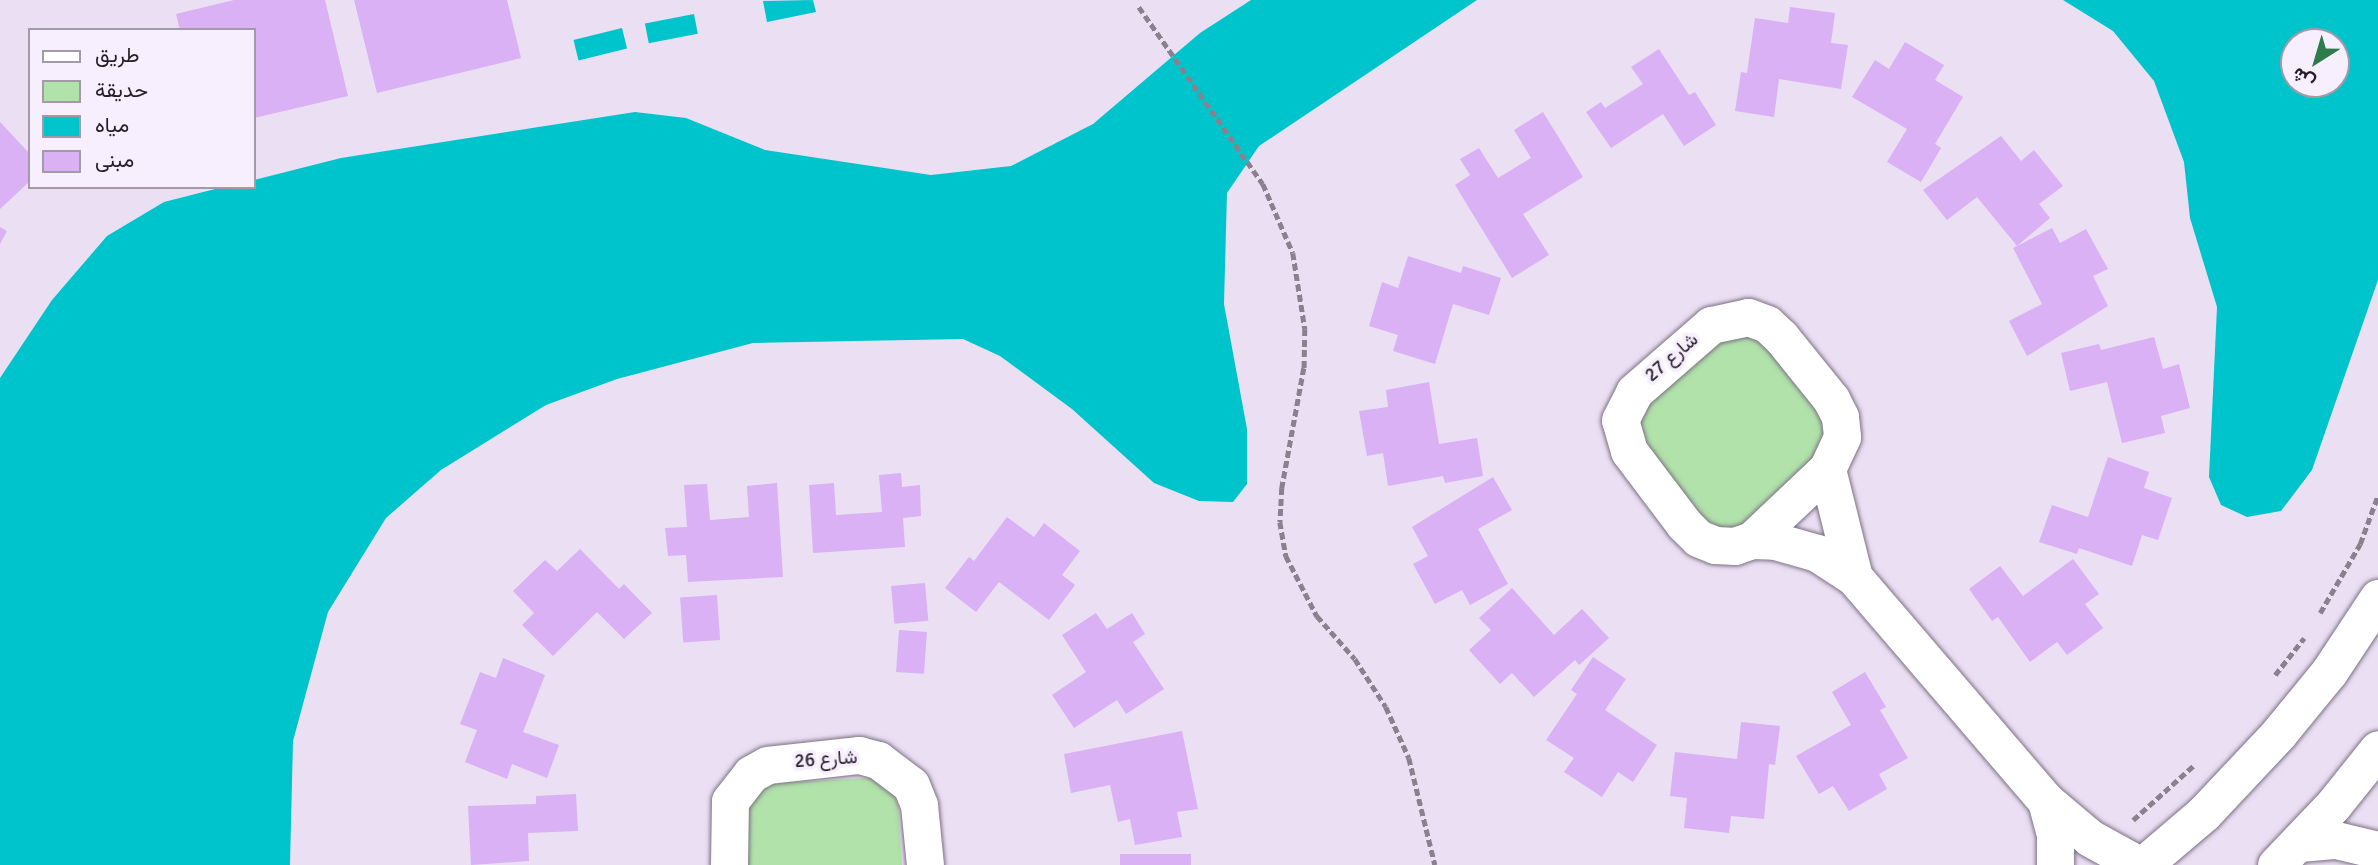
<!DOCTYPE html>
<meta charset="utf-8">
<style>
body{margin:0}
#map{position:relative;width:2378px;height:865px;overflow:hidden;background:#ebdff4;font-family:Signika,Vazirmatn,sans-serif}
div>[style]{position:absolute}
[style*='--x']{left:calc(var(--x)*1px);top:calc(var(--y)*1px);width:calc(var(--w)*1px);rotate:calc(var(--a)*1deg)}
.green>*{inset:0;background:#b1e2aa}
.water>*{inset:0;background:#00c4cc;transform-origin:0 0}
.building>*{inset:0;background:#d9b1f4;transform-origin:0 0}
.path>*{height:4.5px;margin-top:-2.25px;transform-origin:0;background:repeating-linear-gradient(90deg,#8a818f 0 7px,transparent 0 10.5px)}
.roads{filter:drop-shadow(0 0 2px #7c7183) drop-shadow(0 0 2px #7c7183)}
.minor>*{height:37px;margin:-18.5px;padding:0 18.5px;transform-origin:18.5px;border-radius:18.5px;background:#fff}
span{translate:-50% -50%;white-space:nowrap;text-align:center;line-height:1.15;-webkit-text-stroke:7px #f7eefe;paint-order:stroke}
.street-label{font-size:19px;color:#231e25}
.legend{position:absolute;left:28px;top:28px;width:228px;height:161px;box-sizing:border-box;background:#f7eefe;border:2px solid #a29ba7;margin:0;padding:9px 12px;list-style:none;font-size:21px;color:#231e25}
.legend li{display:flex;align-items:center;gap:14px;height:35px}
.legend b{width:35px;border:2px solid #a29ba7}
.north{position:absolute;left:2280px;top:28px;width:70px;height:70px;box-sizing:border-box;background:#f7eefe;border:2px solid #a29ba7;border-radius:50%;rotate:217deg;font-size:19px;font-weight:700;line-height:28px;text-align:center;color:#231e25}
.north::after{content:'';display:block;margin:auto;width:24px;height:32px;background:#2e7b4b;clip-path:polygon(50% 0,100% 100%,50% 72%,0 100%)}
</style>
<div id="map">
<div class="green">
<i style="clip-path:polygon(1736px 333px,1762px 340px,1831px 422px,1831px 449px,1748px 521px,1735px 528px,1719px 527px,1705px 519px,1640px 439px,1636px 413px,1723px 336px)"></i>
<i style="clip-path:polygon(870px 778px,893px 793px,898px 805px,902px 865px,743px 865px,745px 798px,770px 783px)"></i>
</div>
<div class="water">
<i style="clip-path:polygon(813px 0,816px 12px,767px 22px,763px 1px)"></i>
<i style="clip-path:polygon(1251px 0,1477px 0,1259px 146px,1227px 193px,1224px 304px,1247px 429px,1247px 484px,1233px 502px,1199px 501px,1154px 483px,1072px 409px,1000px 356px,963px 339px,753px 343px,617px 379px,546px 405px,441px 470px,386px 518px,328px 612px,293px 741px,290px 865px,0 865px,0 378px,52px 300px,107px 236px,164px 202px,223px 187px,254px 187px,254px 180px,341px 158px,635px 112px,686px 118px,765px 150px,931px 175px,1011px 166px,1093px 124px,1200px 33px)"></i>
<i style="clip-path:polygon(evenodd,2063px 0,2378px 0,2378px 280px,2312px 470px,2281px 511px,2247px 517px,2221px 505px,2209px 477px,2217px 307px,2190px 218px,2184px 162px,2154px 81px,2113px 31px,2063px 0,2294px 42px,2336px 42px,2336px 84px,2294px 84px,2294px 42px)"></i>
<i style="left:694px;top:14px;width:20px;height:50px;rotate:79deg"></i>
<i style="left:622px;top:28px;width:21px;height:50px;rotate:76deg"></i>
</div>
<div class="building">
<i style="clip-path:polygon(234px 0,325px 0,348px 96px,254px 118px,254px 30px,180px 30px,176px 14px)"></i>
<i style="clip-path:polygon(354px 0,507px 0,521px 58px,377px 93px)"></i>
<i style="clip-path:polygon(1790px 7px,1835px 13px,1831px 43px,1848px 45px,1841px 89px,1779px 79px,1774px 117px,1735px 111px,1741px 72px,1747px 73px,1755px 18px,1788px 23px)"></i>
<i style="clip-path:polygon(1905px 42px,1944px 65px,1935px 80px,1963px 97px,1935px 144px,1941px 148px,1921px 182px,1887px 162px,1907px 129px,1852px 97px,1875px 60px,1889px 69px)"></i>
<i style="clip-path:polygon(1659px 49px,1689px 95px,1695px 92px,1716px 125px,1684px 146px,1663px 114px,1611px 148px,1586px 112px,1601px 102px,1605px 108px,1643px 84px,1631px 67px)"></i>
<i style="clip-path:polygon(1543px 112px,1583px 177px,1523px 214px,1549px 255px,1512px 278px,1455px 185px,1470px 175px,1460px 159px,1479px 148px,1498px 178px,1531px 158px,1514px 130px)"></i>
<i style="clip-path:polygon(0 122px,30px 154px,30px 181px,0 209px)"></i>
<i style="clip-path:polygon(2001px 136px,2021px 161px,2034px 150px,2063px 186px,2039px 204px,2050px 218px,2017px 246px,1977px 197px,1947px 220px,1923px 190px)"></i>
<i style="clip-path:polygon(0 227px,7px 231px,0 244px)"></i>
<i style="clip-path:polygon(2052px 228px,2060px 243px,2086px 229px,2108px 269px,2093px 276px,2108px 306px,2027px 356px,2009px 321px,2042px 304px,2013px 248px)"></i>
<i style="clip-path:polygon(1408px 256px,1461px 273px,1463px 266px,1501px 278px,1489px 315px,1453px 304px,1435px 364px,1393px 351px,1398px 335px,1369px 326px,1382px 282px,1398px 288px)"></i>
<i style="clip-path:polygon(2154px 337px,2163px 369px,2179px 364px,2190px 408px,2161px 416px,2165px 433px,2122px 443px,2107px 382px,2070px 391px,2061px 353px,2099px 344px,2101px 350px)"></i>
<i style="clip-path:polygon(1429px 382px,1439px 444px,1477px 438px,1483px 476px,1445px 483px,1443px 476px,1388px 486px,1383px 453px,1367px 456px,1359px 411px,1388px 407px,1386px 390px)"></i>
<i style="clip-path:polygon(2108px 457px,2149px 472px,2144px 488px,2172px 498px,2158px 540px,2142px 535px,2132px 566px,2079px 548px,2077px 554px,2039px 542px,2052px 505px,2088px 517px)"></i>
<i style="clip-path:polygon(901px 473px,902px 487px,920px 485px,921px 516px,903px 518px,905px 547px,813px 553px,809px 485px,834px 483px,836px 515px,882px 512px,879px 475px)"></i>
<i style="clip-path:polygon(1493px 477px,1512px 510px,1478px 529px,1508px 584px,1470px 605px,1462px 590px,1435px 604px,1413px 564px,1428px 556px,1412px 527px)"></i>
<i style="clip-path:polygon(777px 483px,783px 577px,688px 582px,686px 555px,668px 556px,665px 528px,687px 527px,684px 485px,707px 484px,710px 520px,749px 517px,747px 486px)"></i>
<i style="clip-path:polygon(1007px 517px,1034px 537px,1044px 523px,1080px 551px,1062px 575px,1075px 585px,1049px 620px,999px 582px,976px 612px,945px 588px,969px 557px,974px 561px)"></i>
<i style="clip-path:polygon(580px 549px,619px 589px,624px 584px,652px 613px,624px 639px,597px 612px,553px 656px,522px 625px,534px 613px,513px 591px,545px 560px,557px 571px)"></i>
<i style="clip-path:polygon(2073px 559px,2099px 594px,2085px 604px,2103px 628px,2067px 655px,2057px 642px,2030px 662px,1998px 617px,1992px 621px,1969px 589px,2000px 566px,2023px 596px)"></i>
<i style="left:925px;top:583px;width:38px;height:34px;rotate:85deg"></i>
<i style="clip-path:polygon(1512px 588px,1554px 635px,1582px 609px,1609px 638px,1579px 665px,1575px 660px,1534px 697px,1512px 673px,1500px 684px,1469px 650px,1491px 630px,1479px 618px)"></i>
<i style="left:717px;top:595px;width:45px;height:37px;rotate:86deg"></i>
<i style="clip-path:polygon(1096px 613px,1107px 629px,1132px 613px,1145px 634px,1133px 642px,1164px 689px,1126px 714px,1117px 700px,1074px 728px,1052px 695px,1086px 672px,1062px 635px)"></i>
<i style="left:899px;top:630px;width:28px;height:42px;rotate:4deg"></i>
<i style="clip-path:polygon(1593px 657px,1626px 679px,1605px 710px,1657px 745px,1633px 782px,1618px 772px,1602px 797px,1564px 772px,1574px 758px,1546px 740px,1577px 694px,1571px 690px)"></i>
<i style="clip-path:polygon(503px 658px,545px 675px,523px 732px,559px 745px,547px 778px,512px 764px,507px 779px,465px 762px,477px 730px,460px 724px,480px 672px,496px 678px)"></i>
<i style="clip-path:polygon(1865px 672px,1886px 707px,1880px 710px,1908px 758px,1879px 774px,1887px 789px,1849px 811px,1833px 786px,1819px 794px,1796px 756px,1851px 725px,1832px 692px)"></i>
<i style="clip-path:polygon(1741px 722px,1780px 726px,1775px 765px,1769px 764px,1764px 819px,1731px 816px,1729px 833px,1684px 828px,1687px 798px,1670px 796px,1675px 752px,1737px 759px)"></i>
<i style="clip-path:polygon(1182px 731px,1198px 809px,1177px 812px,1182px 837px,1135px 845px,1130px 819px,1118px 822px,1110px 785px,1071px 793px,1064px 754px)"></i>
<i style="clip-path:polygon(576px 794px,578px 831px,528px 833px,529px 861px,471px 865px,468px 806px,536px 804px,536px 796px)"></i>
<i style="left:1120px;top:854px;width:71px;height:11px"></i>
</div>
<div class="path">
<i style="--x:1139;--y:7;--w:216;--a:55"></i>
<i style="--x:1263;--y:184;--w:75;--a:66.5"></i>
<i style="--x:1293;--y:253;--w:77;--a:81"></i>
<i style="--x:1305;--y:329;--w:39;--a:91"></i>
<i style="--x:1304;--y:368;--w:122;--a:100.4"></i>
<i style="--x:1282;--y:488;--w:34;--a:93"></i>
<i style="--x:1280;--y:522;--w:35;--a:80"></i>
<i style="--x:1286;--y:556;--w:68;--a:62.7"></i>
<i style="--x:1317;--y:616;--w:57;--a:48.5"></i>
<i style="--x:1355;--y:659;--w:57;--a:57.1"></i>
<i style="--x:1386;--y:707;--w:56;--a:65.7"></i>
<i style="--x:1409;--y:758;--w:110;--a:76.3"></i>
<i style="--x:2320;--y:613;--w:80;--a:-59.9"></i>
<i style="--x:2360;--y:544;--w:52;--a:-69.8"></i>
<i style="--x:2275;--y:675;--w:47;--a:-51.9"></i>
<i style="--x:2133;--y:820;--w:82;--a:-42"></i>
</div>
<div class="roads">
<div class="minor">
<i style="--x:1748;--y:317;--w:20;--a:20"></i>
<i style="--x:1767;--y:324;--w:19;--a:43"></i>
<i style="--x:1781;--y:337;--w:80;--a:51.1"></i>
<i style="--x:1831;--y:399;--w:20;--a:63"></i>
<i style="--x:1840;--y:417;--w:20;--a:84"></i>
<i style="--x:1842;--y:437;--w:35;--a:115"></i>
<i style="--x:1827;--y:469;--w:103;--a:136.6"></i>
<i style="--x:1752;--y:540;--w:18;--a:161"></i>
<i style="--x:1735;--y:546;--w:20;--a:-177"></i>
<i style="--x:1715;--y:545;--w:18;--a:-158"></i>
<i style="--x:1698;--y:538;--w:20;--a:-135"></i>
<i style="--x:1684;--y:524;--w:91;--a:-127"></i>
<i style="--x:1629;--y:451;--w:32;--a:-106"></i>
<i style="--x:1620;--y:420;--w:31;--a:-63"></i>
<i style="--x:1634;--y:392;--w:102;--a:-41"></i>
<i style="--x:1711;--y:325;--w:38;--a:-12"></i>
<i style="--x:1827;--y:469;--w:111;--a:76"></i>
<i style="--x:1752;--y:540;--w:23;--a:2"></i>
<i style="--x:1775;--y:541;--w:44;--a:15.9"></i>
<i style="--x:1817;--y:553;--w:44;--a:33"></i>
<i style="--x:1854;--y:577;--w:295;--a:49.4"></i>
<i style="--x:2046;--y:801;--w:57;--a:40.1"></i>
<i style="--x:2090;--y:838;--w:56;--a:28.9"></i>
<i style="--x:2046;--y:801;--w:35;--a:75"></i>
<i style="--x:2055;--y:835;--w:30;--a:90"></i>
<i style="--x:2299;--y:843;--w:37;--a:-5"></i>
<i style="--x:2336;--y:840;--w:43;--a:13.4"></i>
<i style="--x:729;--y:865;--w:64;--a:-89.1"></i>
<i style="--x:730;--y:801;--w:34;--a:-52"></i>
<i style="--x:751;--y:774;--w:18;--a:-29"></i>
<i style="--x:767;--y:765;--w:93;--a:-6.2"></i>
<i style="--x:859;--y:755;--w:20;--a:15"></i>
<i style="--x:878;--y:760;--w:41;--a:37.1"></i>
<i style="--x:911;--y:785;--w:22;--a:68"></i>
<i style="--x:919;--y:805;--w:60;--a:84.3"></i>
<i style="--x:2143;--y:865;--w:80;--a:-40.4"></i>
<i style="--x:2204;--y:813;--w:110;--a:-46.8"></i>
<i style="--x:2279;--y:733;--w:79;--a:-50.7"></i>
<i style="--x:2329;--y:672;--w:89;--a:-56.5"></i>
<i style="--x:2276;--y:865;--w:84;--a:-46.4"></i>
<i style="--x:2334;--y:804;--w:70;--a:-51.3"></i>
</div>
</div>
<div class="street-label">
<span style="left:1672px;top:358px;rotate:-41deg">شارع 27</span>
<span style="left:826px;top:760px;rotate:-4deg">شارع 26</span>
</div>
<ul class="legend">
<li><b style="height:9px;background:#fff"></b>طريق</li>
<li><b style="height:19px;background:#b1e2aa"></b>حديقة</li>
<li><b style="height:19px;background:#00c4cc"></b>مياه</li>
<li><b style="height:19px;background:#d9b1f4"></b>مبنى</li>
</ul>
<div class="north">ش</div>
</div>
